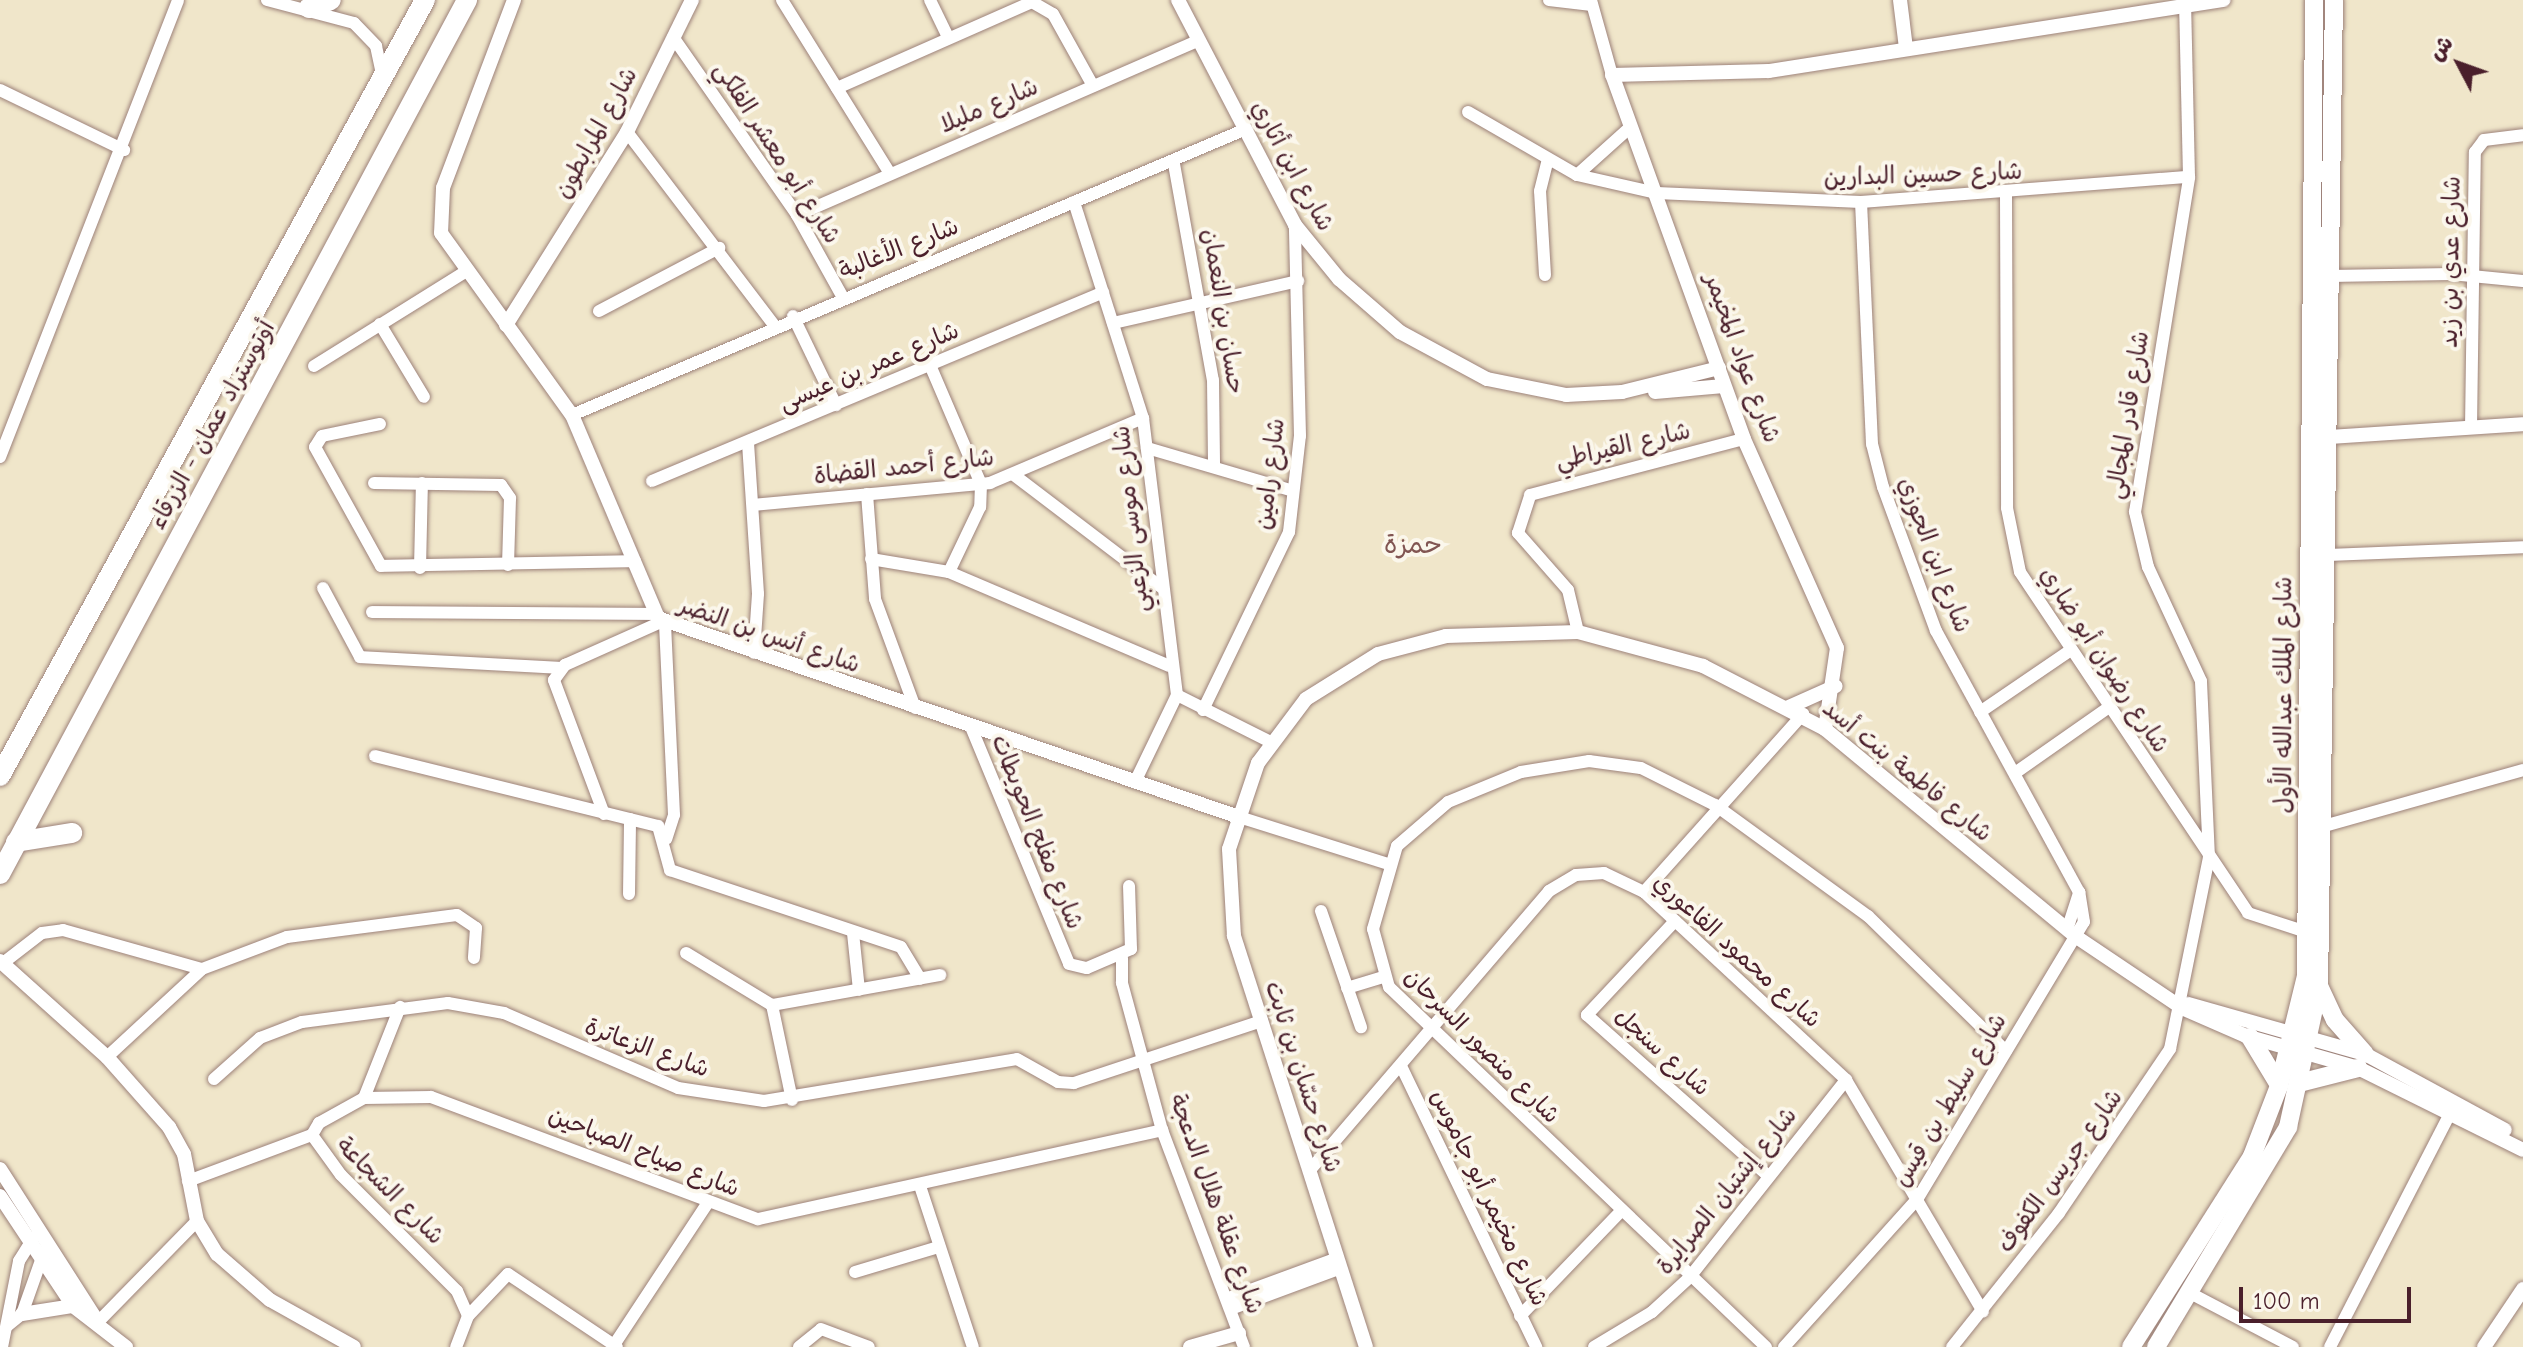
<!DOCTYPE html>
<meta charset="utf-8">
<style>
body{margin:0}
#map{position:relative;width:2523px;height:1347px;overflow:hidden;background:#f0e6ca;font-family:"Comic Neue","Playpen Sans Arabic",sans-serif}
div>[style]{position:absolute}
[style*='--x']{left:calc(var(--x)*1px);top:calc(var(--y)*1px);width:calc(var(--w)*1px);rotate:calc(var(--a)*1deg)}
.roads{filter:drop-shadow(0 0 2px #9d827a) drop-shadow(0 0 2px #9d827a)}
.minor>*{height:12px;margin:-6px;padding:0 6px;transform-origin:6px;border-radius:6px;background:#fff}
.tertiary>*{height:14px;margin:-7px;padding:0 7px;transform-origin:7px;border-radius:7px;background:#fff}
.primary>*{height:18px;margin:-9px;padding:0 9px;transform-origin:9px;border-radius:9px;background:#fff}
.trunk>*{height:20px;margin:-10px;padding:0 10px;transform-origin:10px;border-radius:10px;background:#fff}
span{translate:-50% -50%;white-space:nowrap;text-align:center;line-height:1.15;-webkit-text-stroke:8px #fbf7ec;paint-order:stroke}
.street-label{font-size:24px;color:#4a1f2b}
.neighbourhood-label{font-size:26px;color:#815552}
.north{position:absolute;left:2419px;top:24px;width:80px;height:80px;-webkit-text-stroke:6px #fbf7ec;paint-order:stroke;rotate:311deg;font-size:22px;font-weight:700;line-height:32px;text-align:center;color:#4a1f2b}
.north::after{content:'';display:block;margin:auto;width:28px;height:36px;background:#4a1f2b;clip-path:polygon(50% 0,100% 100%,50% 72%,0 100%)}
.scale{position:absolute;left:2239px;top:1287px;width:172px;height:36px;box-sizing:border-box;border:4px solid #4a1f2b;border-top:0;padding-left:10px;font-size:24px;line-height:28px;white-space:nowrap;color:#4a1f2b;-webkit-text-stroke:6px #fbf7ec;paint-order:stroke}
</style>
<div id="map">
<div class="roads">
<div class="minor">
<i style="--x:267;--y:0;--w:90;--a:14.8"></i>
<i style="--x:354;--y:23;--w:32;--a:46"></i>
<i style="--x:376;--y:46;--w:30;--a:78"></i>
<i style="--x:782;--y:0;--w:203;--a:58.1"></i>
<i style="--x:930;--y:0;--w:41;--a:64.1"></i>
<i style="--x:1549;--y:0;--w:43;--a:6.6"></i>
<i style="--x:1591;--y:0;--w:78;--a:74.4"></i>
<i style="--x:673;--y:37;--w:217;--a:55.1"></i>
<i style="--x:797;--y:215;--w:93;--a:60.9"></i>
<i style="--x:837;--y:88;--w:213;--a:-23.8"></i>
<i style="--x:1032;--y:2;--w:24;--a:30"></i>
<i style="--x:1053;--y:14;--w:82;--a:60.9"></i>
<i style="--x:0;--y:90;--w:138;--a:25.8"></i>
<i style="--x:1468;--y:112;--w:126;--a:30"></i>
<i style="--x:1577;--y:175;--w:82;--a:12.7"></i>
<i style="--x:1657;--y:193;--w:204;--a:2.5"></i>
<i style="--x:1861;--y:202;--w:329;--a:-4.4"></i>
<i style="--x:627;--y:132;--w:243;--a:52.7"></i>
<i style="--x:1174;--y:164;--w:219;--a:79.8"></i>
<i style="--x:1213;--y:380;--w:86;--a:89.3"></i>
<i style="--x:1577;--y:175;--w:67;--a:-42"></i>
<i style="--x:2006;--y:195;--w:313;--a:89.8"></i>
<i style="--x:2007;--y:508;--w:65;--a:78.5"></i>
<i style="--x:2020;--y:572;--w:410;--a:56.2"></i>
<i style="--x:2248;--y:913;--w:61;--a:18.1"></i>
<i style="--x:1074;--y:202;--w:227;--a:72.3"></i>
<i style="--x:1143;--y:418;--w:279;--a:83"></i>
<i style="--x:1177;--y:695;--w:97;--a:115.8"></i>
<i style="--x:797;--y:215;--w:438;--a:-23.5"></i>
<i style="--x:1545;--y:275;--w:84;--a:-93.4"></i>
<i style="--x:1540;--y:191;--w:30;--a:-76"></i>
<i style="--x:2329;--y:276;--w:122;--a:-0.9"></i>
<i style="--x:2451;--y:274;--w:72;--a:5.6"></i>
<i style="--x:599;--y:311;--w:136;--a:-27.7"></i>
<i style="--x:793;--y:316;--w:99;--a:64.2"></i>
<i style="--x:1113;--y:323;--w:190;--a:-12.8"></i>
<i style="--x:380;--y:324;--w:85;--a:58.9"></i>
<i style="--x:930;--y:365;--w:129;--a:66.8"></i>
<i style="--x:981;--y:484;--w:23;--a:92"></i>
<i style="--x:980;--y:507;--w:72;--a:115.5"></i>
<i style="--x:314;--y:366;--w:178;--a:-31.9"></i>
<i style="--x:572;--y:415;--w:732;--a:-22.99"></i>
<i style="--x:380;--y:424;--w:59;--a:168.3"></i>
<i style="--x:322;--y:436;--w:13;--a:122"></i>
<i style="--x:315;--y:447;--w:136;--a:61"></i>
<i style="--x:381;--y:566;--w:254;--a:-1.1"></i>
<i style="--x:2471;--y:428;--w:276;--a:-89.2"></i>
<i style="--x:2475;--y:152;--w:15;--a:-53"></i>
<i style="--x:2484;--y:140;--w:39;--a:-7"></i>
<i style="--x:748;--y:443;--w:151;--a:86.2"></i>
<i style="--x:758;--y:594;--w:59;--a:93.9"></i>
<i style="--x:1147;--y:448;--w:152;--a:16.4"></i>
<i style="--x:0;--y:457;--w:490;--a:-68.7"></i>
<i style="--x:1014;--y:475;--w:185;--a:37.3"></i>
<i style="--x:652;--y:481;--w:489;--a:-22.7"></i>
<i style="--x:374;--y:483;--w:127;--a:0.9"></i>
<i style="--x:501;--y:485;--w:16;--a:55"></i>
<i style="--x:510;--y:498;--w:67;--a:91.7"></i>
<i style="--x:867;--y:494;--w:105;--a:85.6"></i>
<i style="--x:875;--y:599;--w:116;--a:69.8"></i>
<i style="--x:753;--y:505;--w:238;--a:-5.3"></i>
<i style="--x:990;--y:483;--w:166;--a:-23"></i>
<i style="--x:2328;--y:555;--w:195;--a:-2.3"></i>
<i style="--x:871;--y:559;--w:79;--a:9.5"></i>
<i style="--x:949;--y:572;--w:239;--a:23.1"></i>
<i style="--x:420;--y:568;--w:85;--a:-88.7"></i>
<i style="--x:323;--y:588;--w:78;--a:61.8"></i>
<i style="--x:360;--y:657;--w:201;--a:3.1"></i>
<i style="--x:372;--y:612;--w:283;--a:0.4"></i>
<i style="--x:665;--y:624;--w:191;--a:87.3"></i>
<i style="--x:674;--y:815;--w:25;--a:108"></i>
<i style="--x:1578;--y:632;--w:43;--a:-103.4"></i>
<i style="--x:1568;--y:590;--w:76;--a:-131.3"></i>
<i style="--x:1518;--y:533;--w:40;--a:-72"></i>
<i style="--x:1530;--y:495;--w:221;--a:-14.7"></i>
<i style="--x:1177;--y:695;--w:105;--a:26.6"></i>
<i style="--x:1203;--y:710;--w:198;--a:-64.2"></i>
<i style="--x:1289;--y:532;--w:97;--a:-83.5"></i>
<i style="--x:1300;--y:436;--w:211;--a:-91.4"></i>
<i style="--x:1980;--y:712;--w:110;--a:-34.3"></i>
<i style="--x:971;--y:727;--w:256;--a:67.5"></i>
<i style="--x:1069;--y:964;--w:18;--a:13"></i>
<i style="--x:1087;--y:968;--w:48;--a:-23.4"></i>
<i style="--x:1131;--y:949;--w:63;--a:-91.8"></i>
<i style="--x:375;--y:756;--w:292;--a:13.9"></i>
<i style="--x:658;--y:826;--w:46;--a:74.7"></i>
<i style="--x:670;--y:870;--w:243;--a:18.4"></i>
<i style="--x:901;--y:947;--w:37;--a:59"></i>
<i style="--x:2015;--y:773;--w:113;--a:-35"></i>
<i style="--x:604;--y:814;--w:143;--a:-110.5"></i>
<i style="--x:554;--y:680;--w:19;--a:-54"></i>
<i style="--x:565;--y:665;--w:105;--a:-24.1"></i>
<i style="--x:1236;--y:816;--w:159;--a:17.5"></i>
<i style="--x:2324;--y:826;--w:207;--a:-15.7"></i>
<i style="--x:1644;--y:892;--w:239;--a:-48.2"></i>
<i style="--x:629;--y:894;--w:75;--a:-89.2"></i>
<i style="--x:1321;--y:911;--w:123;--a:71"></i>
<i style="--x:1675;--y:921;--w:129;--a:133.1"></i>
<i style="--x:1587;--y:1015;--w:241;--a:41.6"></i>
<i style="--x:2067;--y:930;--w:40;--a:-72"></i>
<i style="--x:853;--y:933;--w:57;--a:84"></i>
<i style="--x:686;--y:953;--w:100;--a:31.2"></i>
<i style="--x:772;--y:1005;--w:97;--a:78.1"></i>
<i style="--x:1122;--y:958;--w:25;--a:90"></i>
<i style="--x:1122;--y:983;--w:152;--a:74.8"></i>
<i style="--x:1162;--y:1130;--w:232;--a:69.3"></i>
<i style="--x:3;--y:963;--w:49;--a:-37.6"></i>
<i style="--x:42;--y:933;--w:21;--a:-8"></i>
<i style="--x:63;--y:930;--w:144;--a:15.7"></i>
<i style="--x:1347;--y:988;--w:37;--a:-17"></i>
<i style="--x:772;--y:1005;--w:171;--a:-10.1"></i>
<i style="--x:107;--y:1057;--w:129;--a:-42.8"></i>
<i style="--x:202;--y:969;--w:91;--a:-20.6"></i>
<i style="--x:287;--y:937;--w:171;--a:-7.4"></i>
<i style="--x:457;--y:915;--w:23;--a:34"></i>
<i style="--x:476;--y:928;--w:30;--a:94"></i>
<i style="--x:1402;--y:1068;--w:310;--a:64.3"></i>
<i style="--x:214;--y:1079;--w:62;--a:-41.7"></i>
<i style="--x:260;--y:1038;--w:45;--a:-20.9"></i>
<i style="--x:302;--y:1022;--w:147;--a:-7.4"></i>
<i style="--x:448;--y:1003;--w:57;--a:10.1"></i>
<i style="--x:504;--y:1013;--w:189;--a:23.3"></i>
<i style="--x:678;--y:1088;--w:87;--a:8.6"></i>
<i style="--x:764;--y:1101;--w:256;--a:-9.4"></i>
<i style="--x:1017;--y:1059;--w:47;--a:29.3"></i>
<i style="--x:1058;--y:1082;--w:16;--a:4"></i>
<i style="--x:1074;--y:1083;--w:198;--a:-18.3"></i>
<i style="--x:364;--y:1098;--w:98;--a:-68.4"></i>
<i style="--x:312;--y:1135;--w:14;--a:-60"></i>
<i style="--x:319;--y:1123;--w:51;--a:-29.1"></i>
<i style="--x:364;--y:1098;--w:67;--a:-0.9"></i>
<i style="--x:431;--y:1097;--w:349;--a:20.5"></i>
<i style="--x:758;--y:1219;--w:414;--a:-12.4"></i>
<i style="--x:312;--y:1135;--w:49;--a:54.1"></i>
<i style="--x:341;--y:1175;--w:164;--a:45"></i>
<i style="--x:457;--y:1291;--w:27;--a:66"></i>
<i style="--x:468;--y:1316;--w:33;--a:111"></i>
<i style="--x:1310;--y:1170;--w:367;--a:-49.4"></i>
<i style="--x:1549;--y:891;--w:31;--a:-31"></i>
<i style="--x:1576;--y:875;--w:28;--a:-4"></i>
<i style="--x:1604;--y:873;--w:44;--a:25.4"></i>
<i style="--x:1644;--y:892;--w:276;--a:42.9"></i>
<i style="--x:1846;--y:1080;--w:269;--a:59.4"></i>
<i style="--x:188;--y:1181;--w:132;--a:-20.4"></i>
<i style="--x:920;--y:1186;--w:169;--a:71.8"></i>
<i style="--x:855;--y:1272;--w:88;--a:-16.6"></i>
<i style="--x:2192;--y:1294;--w:114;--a:27.7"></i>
<i style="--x:1229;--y:1298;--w:116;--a:-20.2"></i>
<i style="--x:1233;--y:1308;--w:115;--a:-20.3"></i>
<i style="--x:468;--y:1316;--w:58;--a:-46.4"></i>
<i style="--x:508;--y:1274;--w:131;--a:33.8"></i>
<i style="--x:1520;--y:1316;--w:146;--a:-46.1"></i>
<i style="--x:98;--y:1322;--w:141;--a:-45.6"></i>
<i style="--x:7;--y:1326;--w:19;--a:-39"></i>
<i style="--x:22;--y:1314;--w:66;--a:-70.5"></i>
<i style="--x:614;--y:1345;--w:169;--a:-56.6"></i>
<i style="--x:2;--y:1347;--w:88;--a:-78.8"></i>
<i style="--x:19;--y:1261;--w:28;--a:-58"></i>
<i style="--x:799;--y:1347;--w:28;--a:-39"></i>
<i style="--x:821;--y:1329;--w:51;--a:20.6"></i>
<i style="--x:1594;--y:1347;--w:68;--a:-31.1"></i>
<i style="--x:1652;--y:1312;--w:50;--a:-42.6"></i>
<i style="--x:1689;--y:1278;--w:253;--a:-51.6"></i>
<i style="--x:1766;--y:1347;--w:521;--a:-136.32"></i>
<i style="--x:1389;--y:987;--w:60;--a:-105.4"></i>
<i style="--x:1373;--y:929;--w:86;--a:-73.9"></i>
<i style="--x:1397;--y:846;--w:67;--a:-40.8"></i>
<i style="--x:1448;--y:802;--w:79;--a:-22.3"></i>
<i style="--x:1521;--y:772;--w:69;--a:-9.2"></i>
<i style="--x:1589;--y:761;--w:52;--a:7.7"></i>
<i style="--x:1641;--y:768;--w:83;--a:26.6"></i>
<i style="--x:1715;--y:805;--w:189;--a:36"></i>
<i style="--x:1868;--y:916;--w:193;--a:44.4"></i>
<i style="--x:1784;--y:1347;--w:200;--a:-48"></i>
<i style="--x:1918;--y:1198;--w:322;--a:-59"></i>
<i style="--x:2084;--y:922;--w:30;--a:-99"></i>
<i style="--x:2079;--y:892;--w:298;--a:-118.7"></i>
<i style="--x:1936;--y:631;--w:153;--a:-110.2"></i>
<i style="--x:1883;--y:487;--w:44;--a:-104.3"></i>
<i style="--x:1872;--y:444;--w:242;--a:-92.6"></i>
<i style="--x:1952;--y:1347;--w:171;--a:-51.4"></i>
<i style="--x:2059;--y:1213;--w:198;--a:-55.9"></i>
<i style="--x:2170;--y:1049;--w:195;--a:-78.5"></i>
<i style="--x:2209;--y:858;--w:177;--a:-92.6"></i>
<i style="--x:2201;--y:681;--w:126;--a:-114.9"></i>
<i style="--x:2148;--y:567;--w:57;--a:-103.3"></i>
<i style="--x:2135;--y:512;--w:339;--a:-80.8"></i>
<i style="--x:2189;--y:177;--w:177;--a:-91.3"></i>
<i style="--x:2330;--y:1347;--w:269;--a:-62.8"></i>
</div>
<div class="tertiary">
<i style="--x:514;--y:0;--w:201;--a:110.7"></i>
<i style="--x:443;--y:188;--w:45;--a:92.5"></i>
<i style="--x:441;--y:233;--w:224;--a:54.3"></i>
<i style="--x:572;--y:415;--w:220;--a:67"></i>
<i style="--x:658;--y:618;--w:611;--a:18.91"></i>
<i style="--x:1178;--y:0;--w:254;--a:62.5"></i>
<i style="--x:1295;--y:225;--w:70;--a:50.8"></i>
<i style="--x:1339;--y:279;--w:81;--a:41"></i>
<i style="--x:1400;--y:332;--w:99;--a:28.4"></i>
<i style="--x:1487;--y:379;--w:81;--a:11.4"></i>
<i style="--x:1566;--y:395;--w:56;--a:-3.1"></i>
<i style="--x:1622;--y:392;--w:100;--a:-13.9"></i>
<i style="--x:1900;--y:0;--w:48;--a:82.9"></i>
<i style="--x:506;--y:325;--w:228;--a:-57.9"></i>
<i style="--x:627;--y:132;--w:147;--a:-63.8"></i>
<i style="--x:1655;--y:392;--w:69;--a:-5"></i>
<i style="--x:2329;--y:437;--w:194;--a:-3.8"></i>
<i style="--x:1789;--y:707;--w:51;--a:-24.1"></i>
<i style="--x:1825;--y:729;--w:82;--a:-81.6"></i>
<i style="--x:1837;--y:648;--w:229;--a:-114"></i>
<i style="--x:1744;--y:439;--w:387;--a:-109.9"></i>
<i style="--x:1612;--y:75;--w:157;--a:-1.5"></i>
<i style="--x:1769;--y:71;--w:460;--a:-8.9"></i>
<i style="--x:0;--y:961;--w:144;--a:41.9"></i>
<i style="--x:107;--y:1057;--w:94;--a:48.5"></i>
<i style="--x:169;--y:1127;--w:31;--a:61"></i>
<i style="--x:184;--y:1154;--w:68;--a:79"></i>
<i style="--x:197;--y:1221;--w:39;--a:59"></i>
<i style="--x:217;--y:1254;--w:70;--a:41"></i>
<i style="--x:270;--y:1300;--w:96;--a:29.2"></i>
<i style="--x:2188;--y:1004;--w:184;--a:15.8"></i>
<i style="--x:2365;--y:1054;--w:159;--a:28.5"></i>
<i style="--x:0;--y:1169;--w:182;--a:57.4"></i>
<i style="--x:0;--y:1196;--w:132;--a:56.4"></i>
<i style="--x:73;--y:1306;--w:67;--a:37.7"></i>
<i style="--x:22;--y:1314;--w:52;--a:-8.9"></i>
<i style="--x:1190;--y:1347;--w:51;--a:-15.9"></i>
<i style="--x:1366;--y:1347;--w:432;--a:-107.8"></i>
<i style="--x:1234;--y:936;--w:87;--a:-93.3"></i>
<i style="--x:1229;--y:849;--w:91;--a:-71.4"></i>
<i style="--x:1258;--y:763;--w:80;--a:-53.1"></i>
<i style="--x:1306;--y:699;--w:85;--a:-32"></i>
<i style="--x:1378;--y:654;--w:70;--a:-14.8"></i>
<i style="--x:1446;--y:636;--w:132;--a:-1.7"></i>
<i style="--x:1578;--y:632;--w:130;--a:15.2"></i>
<i style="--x:1703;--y:666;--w:137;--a:27.3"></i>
<i style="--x:1825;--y:729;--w:328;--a:39.6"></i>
<i style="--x:2078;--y:938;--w:125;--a:33.9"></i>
<i style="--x:2182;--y:1008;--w:70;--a:23.6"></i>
<i style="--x:2246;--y:1036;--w:116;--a:15.9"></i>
<i style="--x:2358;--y:1068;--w:184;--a:26.4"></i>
<i style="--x:2484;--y:1347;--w:70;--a:-56.1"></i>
</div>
<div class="primary">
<i style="--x:2320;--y:988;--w:35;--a:65"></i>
<i style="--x:2335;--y:1020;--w:45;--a:48.6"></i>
<i style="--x:2250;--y:1037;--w:56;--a:58.9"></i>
<i style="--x:2303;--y:1082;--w:57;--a:-14.3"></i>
<i style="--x:2131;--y:1347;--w:226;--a:-57.6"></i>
<i style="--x:2252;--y:1156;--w:75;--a:-68.9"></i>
<i style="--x:2279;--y:1086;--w:113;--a:-76.2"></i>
<i style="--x:2306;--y:976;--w:976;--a:-89.53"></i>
<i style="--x:2156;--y:1347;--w:257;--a:-59"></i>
<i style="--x:2288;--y:1127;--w:144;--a:-77.6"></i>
<i style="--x:2319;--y:986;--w:986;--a:-89.13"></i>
</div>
<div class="trunk">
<i style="--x:309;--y:8;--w:23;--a:-20"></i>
<i style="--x:0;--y:776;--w:885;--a:-61.29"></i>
<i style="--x:16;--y:842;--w:57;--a:-9.1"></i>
<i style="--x:0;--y:874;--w:991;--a:-61.88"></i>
</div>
</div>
<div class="street-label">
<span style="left:989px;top:106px;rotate:-23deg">شارع مليلا</span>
<span style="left:596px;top:133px;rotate:-61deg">شارع المرابطون</span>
<span style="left:777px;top:153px;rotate:57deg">شارع أبو معشر الفلكي</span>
<span style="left:1292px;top:166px;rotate:61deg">شارع ابن أثاري</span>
<span style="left:1923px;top:175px;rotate:-2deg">شارع حسين البدارين</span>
<span style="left:899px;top:249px;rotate:-22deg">شارع الأغالبة</span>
<span style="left:2451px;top:262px;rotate:-89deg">شارع عدي بن زيد</span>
<span style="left:1223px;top:311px;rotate:81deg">حسان بن النعمان</span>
<span style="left:1742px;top:358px;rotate:70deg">شارع عواد المخيمر</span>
<span style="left:869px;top:367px;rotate:-23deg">شارع عمر بن عيسى</span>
<span style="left:2128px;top:415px;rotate:-81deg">شارع قادر المجالي</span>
<span style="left:212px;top:425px;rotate:-61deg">أوتوستراد عمان - الزرقاء</span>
<span style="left:1623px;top:446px;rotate:-13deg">شارع القيراطي</span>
<span style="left:904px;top:467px;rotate:-6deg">شارع أحمد القضاة</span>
<span style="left:1270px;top:474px;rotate:-83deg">شارع رامين</span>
<span style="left:1131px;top:519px;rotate:-96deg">شارع موسى الزعبي</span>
<span style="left:1934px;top:555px;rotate:69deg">شارع ابن الجوزي</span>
<span style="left:769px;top:635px;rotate:19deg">شارع أنس بن النضر</span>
<span style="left:2104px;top:660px;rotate:57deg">شارع رضوان أبو ضاري</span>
<span style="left:2284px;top:695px;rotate:-90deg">شارع الملك عبدالله الأول</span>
<span style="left:1907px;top:771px;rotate:39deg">شارع فاطمة بنت أسد</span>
<span style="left:1037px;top:832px;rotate:68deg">شارع مفلح الحويطات</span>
<span style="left:1737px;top:951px;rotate:42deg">شارع محمود الفاعوري</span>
<span style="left:1482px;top:1046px;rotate:45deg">شارع منصور السرحان</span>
<span style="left:647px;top:1048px;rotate:20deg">شارع الزعاترة</span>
<span style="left:1662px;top:1052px;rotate:42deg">شارع سنجل</span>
<span style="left:1303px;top:1077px;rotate:72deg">شارع حسّان بن ثابت</span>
<span style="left:1950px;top:1100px;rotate:-59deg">شارع سليط بن قيس</span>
<span style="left:644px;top:1152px;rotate:22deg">شارع صياح الصباحين</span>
<span style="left:2060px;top:1171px;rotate:-54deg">شارع جريس الكفوف</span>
<span style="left:390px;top:1191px;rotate:45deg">شارع الشجاعة</span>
<span style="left:1727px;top:1191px;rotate:-51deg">شارع إشتيان الصرايرة</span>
<span style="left:1489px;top:1198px;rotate:64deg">شارع مخيمر أبو جاموس</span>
<span style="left:1216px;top:1204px;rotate:70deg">شارع عقلة هلال الدعجة</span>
</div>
<div class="neighbourhood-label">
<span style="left:1413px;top:546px">حمزة</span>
</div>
<div class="north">ش</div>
<div class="scale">100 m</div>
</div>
